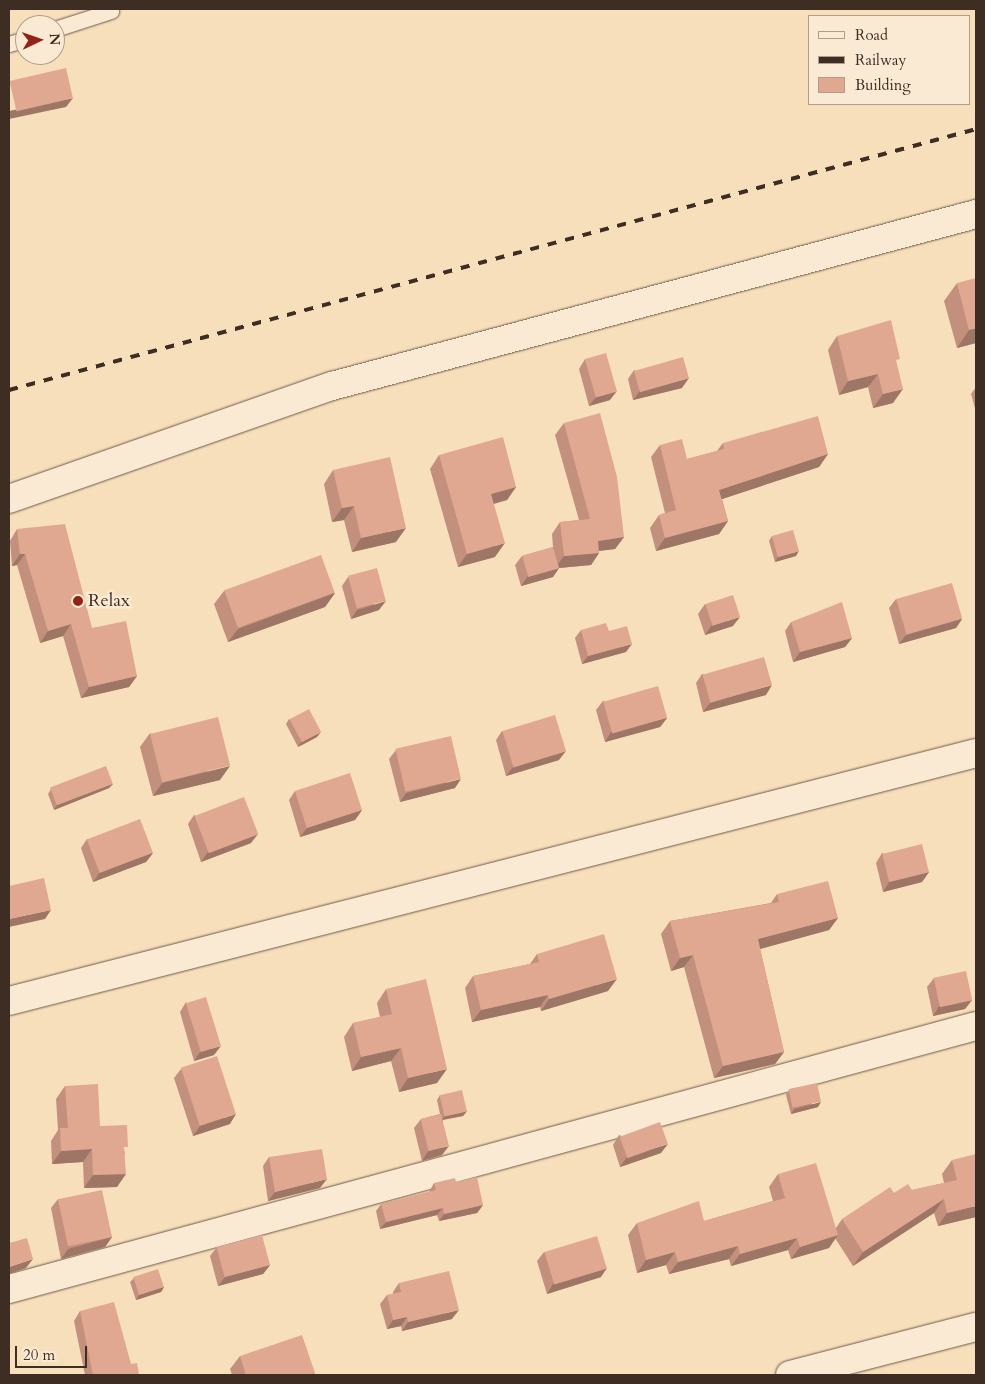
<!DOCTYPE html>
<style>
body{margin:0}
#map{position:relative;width:985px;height:1384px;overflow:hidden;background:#f8dfbb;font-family:Cardo,serif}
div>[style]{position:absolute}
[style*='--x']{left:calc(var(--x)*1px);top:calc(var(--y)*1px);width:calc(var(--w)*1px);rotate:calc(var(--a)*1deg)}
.roads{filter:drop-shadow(0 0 1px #6c5a49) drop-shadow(0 0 1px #6c5a49)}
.lane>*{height:15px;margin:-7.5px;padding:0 7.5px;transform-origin:7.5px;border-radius:7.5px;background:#faead3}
.street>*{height:28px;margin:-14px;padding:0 14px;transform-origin:14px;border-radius:14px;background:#faead3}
.rail>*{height:4px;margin-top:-2px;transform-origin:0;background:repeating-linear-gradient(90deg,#3e2d23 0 9px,transparent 0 18px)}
.wall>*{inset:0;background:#c2907d}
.shaded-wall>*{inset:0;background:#9e7666}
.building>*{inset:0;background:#e1a891;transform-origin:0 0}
.dots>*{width:14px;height:14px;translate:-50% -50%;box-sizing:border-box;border:2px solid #faead3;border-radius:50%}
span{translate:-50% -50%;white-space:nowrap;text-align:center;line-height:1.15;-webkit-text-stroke:5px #faead3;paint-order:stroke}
.poi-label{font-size:18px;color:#3e2d23}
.left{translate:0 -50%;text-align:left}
.frame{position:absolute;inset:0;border:10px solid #3e2d23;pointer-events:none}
.legend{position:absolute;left:808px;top:15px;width:162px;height:90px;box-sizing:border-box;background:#faead3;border:1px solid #af9e8d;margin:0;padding:6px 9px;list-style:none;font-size:15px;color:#3e2d23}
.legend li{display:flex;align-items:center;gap:10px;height:25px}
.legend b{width:25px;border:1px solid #af9e8d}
.north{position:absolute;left:15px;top:15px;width:50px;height:50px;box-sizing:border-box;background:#faead3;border:1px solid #af9e8d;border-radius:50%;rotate:87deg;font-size:14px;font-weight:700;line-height:20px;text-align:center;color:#3e2d23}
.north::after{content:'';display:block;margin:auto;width:18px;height:22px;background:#8f2418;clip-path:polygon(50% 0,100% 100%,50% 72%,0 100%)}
.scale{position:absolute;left:15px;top:1346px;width:72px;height:22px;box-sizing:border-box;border:2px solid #3e2d23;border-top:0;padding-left:6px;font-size:15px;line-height:18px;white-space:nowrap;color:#3e2d23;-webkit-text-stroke:4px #faead3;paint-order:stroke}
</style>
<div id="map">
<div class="roads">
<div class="lane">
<i style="--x:55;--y:29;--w:59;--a:-17.8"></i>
<i style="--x:9;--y:44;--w:17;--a:-17"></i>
</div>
<div class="street">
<i style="--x:9;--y:499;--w:342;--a:-19.3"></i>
<i style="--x:332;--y:386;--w:667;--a:-14.95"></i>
<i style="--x:9;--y:1001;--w:998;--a:-14.38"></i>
<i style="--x:9;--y:1289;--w:1002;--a:-15.22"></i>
<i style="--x:790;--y:1375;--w:192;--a:-14.5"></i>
</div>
</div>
<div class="rail">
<i style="--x:9;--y:390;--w:1002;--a:-15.1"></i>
</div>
<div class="wall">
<i style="clip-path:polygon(957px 283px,976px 343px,957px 348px,944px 301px)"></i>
<i style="clip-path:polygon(837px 336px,897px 364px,893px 403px,873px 408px,868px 387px,839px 395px,828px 350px)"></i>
<i style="clip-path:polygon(585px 359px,610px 400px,589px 406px,579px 369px)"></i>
<i style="clip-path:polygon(634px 370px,682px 388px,633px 400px,628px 379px)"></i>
<i style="clip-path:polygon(976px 387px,976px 412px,971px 394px)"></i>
<i style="clip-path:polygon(564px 423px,624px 537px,615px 549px,599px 551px,599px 553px,591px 565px,559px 568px,553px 577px,521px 586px,515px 565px,522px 556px,553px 547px,552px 534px,560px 522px,579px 520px,555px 435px)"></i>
<i style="clip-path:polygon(723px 443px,828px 454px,819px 467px,722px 499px,728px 521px,719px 534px,656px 551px,650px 528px,659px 515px,665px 513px,651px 457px,660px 445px,687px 459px,717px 451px)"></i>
<i style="clip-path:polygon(439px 455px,516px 487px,507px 500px,494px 504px,495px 557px,458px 567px,430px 469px)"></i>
<i style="clip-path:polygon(333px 470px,396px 542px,352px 552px,344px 520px,332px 522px,324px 484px)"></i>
<i style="clip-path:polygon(17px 529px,92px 628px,137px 676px,129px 687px,81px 698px,63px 636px,40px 643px,17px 565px,12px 566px,10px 541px)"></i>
<i style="clip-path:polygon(772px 536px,796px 556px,775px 562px,769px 541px)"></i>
<i style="clip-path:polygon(348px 577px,379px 610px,351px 619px,342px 586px)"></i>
<i style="clip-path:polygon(224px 591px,335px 593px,325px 607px,228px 642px,214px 604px)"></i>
<i style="clip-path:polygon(896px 599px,962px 619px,956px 628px,899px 644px,889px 608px)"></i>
<i style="clip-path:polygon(705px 604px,733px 626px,705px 635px,698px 614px)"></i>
<i style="clip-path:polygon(791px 622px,852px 638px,845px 647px,793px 662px,785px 631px)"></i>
<i style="clip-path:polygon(581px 630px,609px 631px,626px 652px,582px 664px,575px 638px)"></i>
<i style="clip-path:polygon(702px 674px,766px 695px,703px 712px,696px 683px)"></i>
<i style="clip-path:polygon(603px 701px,667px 718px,660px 727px,605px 742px,596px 710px)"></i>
<i style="clip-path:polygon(289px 719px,317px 737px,298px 747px,286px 724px)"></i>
<i style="clip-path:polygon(502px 731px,559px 760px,506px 776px,496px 740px)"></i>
<i style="clip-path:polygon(150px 733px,220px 780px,153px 796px,140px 747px)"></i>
<i style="clip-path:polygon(396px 750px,455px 788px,400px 802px,389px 759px)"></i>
<i style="clip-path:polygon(113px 784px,109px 788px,54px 810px,48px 794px,51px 789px)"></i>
<i style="clip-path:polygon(295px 791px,362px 810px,355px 820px,300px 837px,289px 800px)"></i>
<i style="clip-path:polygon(194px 815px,251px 843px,201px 862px,188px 824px)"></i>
<i style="clip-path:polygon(87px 839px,153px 853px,146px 862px,93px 882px,81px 848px)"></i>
<i style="clip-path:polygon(882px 853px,929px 872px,922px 882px,883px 892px,876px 863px)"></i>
<i style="clip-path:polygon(777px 894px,838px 918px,829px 930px,760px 949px,784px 1052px,775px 1064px,714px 1078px,684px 967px,671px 971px,661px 934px,670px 921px,771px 903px)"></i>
<i style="clip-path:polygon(537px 954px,608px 991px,541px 1011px,540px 1007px,472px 1022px,465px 988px,473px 976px,530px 964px)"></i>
<i style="clip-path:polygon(934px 978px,972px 1000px,965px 1009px,933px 1016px,927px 987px)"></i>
<i style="clip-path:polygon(386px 989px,437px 1083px,399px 1092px,391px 1061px,352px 1071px,344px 1037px,353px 1023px,380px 1017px,377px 1003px)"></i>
<i style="clip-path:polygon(186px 1002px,214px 1055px,194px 1061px,180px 1012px)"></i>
<i style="clip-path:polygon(181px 1069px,230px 1124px,193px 1136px,174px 1078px)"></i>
<i style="clip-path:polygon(65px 1086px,100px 1126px,125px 1152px,117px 1187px,84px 1188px,83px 1162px,52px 1164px,51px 1141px,58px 1130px,56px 1099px)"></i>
<i style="clip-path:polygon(789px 1090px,818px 1107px,791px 1114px,786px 1095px)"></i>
<i style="clip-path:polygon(440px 1095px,467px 1111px,463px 1116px,443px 1120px,442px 1155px,422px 1161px,414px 1128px,421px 1119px,440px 1114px,437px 1100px)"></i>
<i style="clip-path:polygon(619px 1135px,661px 1153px,620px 1167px,613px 1145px)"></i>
<i style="clip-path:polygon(269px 1157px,320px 1188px,268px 1201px,263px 1166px)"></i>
<i style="clip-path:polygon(952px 1160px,976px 1217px,938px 1226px,934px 1213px,853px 1266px,835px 1238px,829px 1248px,791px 1259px,788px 1250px,731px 1266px,729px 1259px,669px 1274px,666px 1265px,637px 1273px,628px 1235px,637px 1223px,704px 1221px,773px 1201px,769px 1187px,778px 1174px,836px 1228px,842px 1219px,894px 1193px,912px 1190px,944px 1183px,942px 1174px)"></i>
<i style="clip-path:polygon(456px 1182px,483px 1205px,477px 1213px,439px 1221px,437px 1215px,380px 1229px,376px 1211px,381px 1204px,429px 1192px,434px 1183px)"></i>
<i style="clip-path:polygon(58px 1199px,112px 1237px,105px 1247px,61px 1259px,51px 1208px)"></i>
<i style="clip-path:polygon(217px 1247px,270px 1265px,263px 1274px,218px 1286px,210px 1256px)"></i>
<i style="clip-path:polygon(544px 1252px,601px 1277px,547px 1294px,537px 1261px)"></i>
<i style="clip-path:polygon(134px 1278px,164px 1287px,161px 1292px,136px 1300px,130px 1282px)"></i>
<i style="clip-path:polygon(399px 1283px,452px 1319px,402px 1331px,401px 1326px,387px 1329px,380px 1304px,387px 1295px,393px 1294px,393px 1292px)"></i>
<i style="clip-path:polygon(80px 1311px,131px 1364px,139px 1375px,85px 1375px,74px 1321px)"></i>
<i style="clip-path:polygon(240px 1356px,315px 1373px,313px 1375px,232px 1375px,230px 1369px)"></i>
</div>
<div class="shaded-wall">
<i style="clip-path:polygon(73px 98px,66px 107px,9px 119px,9px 111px)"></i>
<i style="clip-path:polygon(976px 328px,976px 343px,957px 348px,969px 330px)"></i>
<i style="clip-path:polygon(878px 374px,868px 387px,839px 395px,848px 381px)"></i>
<i style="clip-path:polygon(689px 378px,682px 388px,633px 400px,640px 391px)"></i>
<i style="clip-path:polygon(903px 389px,893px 403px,873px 408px,883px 394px)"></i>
<i style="clip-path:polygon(617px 391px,610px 400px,589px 406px,596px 397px)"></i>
<i style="clip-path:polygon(828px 454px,819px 467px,710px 503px,719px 490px)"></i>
<i style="clip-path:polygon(516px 487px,507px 500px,481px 507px,491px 494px)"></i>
<i style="clip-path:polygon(354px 506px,344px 520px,332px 522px,342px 508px)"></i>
<i style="clip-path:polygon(728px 521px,719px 534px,656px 551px,665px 538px)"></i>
<i style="clip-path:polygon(406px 528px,396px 542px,352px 552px,361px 538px)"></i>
<i style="clip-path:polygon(624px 537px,615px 549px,589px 552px,598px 541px)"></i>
<i style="clip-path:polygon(505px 543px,495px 557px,458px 567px,467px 554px)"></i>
<i style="clip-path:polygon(799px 551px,796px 556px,775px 562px,778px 557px)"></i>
<i style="clip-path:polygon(599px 553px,591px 565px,559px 568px,553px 577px,521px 586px,528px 576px,555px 568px,564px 556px)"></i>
<i style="clip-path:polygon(20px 554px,25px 554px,17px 565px,12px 566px)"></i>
<i style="clip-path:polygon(335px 593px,325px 607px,228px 642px,238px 629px)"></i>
<i style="clip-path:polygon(386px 601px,379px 610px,351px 619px,357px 610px)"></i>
<i style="clip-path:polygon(740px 617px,733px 626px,705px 635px,711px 626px)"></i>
<i style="clip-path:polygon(962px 619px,956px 628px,899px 644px,906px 635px)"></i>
<i style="clip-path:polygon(71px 624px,63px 636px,40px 643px,48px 631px)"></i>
<i style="clip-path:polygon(852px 638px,845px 647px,793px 662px,800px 652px)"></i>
<i style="clip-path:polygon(632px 644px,626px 652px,582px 664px,588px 656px)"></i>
<i style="clip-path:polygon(137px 676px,129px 687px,81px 698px,89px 687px)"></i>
<i style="clip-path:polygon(772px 685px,766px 695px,703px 712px,710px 703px)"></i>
<i style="clip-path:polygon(667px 718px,660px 727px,605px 742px,611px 732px)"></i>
<i style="clip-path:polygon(321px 732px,317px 737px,298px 747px,301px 742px)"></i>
<i style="clip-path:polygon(566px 751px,559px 760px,506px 776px,513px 767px)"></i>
<i style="clip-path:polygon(230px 766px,220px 780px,153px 796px,162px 783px)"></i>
<i style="clip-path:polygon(461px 779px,455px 788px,400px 802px,406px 793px)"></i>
<i style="clip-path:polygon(113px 784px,109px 788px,54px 810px,57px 805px)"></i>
<i style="clip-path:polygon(362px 810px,355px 820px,300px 837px,307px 828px)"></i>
<i style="clip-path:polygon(258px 834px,251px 843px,201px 862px,208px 852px)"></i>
<i style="clip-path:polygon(153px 853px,146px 862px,93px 882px,100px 872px)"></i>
<i style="clip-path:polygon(929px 872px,922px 882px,883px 892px,889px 882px)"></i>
<i style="clip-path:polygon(51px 910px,45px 919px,9px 927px,9px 919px)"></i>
<i style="clip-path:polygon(838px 918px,829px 930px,749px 952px,758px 939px)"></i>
<i style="clip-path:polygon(693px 955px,684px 967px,671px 971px,680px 958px)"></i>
<i style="clip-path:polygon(617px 979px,608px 991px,541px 1011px,549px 999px)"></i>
<i style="clip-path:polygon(548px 995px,540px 1007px,472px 1022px,481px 1010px)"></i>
<i style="clip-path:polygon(972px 1000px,965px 1009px,933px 1016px,939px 1006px)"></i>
<i style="clip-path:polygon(221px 1046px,214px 1055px,194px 1061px,200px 1052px)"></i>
<i style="clip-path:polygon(401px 1048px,391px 1061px,352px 1071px,361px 1057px)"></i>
<i style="clip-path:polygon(784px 1052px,775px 1064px,714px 1078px,723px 1066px)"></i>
<i style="clip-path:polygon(447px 1069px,437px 1083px,399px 1092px,408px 1078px)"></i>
<i style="clip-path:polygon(821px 1102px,818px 1107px,791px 1114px,794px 1109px)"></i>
<i style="clip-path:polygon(467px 1111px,463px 1116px,441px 1120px,445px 1116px)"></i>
<i style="clip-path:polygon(236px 1114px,230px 1124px,193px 1136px,200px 1126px)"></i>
<i style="clip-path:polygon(668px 1144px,661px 1153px,620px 1167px,627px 1157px)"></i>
<i style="clip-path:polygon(449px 1146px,442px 1155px,422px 1161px,428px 1151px)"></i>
<i style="clip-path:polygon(92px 1149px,83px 1162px,52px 1164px,61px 1151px)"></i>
<i style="clip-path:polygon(126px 1174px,117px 1187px,84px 1188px,93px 1175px)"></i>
<i style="clip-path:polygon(327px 1179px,320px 1188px,268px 1201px,275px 1192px)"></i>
<i style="clip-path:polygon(944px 1199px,934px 1213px,853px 1266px,863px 1252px)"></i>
<i style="clip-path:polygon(483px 1205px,477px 1213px,439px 1221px,444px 1214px)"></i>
<i style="clip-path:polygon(976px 1206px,976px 1217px,938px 1226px,947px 1213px)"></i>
<i style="clip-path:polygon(443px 1208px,437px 1215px,380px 1229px,386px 1222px)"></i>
<i style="clip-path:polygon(838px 1235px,829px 1248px,791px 1259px,800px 1247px)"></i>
<i style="clip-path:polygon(112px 1237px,105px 1247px,61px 1259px,68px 1249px)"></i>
<i style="clip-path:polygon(797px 1238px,788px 1250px,731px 1266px,740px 1254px)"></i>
<i style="clip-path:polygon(738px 1246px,729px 1259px,669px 1274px,678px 1262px)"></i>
<i style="clip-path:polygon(675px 1252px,666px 1265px,637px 1273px,646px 1260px)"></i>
<i style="clip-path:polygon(33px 1259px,26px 1268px,9px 1274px,9px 1267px)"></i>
<i style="clip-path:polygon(270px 1265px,263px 1274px,218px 1286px,225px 1277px)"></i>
<i style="clip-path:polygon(607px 1268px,601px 1277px,547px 1294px,553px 1284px)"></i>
<i style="clip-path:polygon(164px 1287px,161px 1292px,136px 1300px,139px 1295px)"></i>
<i style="clip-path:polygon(459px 1310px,452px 1319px,402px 1331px,408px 1322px)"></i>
<i style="clip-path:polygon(407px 1317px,401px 1326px,387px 1329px,393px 1320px)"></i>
</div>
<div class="building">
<i style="left:66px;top:68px;width:31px;height:58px;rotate:77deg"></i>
<i style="clip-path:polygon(976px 278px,976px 328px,969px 330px,957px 283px)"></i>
<i style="clip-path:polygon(891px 320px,900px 359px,896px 360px,903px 389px,883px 394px,878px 374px,848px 381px,837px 336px)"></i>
<i style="left:606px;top:353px;width:40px;height:22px;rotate:74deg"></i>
<i style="left:683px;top:357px;width:22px;height:51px;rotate:74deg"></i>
<i style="clip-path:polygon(600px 413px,617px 477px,624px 537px,598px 541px,599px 553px,564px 556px,560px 522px,590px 519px,564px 423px)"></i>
<i style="clip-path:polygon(818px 416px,828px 454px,719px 490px,728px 521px,665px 538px,659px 515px,676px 510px,660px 445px,682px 439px,687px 459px,724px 449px,723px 443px)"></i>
<i style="clip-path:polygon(503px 437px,516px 487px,491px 494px,505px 543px,467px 554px,439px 455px)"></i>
<i style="clip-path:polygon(390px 457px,406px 528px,361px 538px,354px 506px,342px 508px,333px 470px)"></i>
<i style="clip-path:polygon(65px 524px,92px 628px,126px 621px,137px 676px,89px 687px,71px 624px,48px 631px,25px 554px,20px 554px,17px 529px)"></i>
<i style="left:793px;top:530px;width:22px;height:22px;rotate:74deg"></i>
<i style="left:553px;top:547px;width:22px;height:32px;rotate:74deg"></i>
<i style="left:321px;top:555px;width:40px;height:103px;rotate:70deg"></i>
<i style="left:377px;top:568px;width:34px;height:30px;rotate:75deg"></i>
<i style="left:952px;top:583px;width:37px;height:58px;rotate:74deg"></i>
<i style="left:733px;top:595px;width:23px;height:29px;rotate:72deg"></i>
<i style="clip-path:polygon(842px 602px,852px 638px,800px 652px,791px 622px)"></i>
<i style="clip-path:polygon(606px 623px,609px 631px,627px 626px,632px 644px,588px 656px,581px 630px)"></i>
<i style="left:764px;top:657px;width:29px;height:64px;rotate:74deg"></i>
<i style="left:658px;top:686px;width:33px;height:57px;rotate:74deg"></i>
<i style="left:309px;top:709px;width:26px;height:22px;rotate:62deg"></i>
<i style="left:555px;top:715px;width:38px;height:55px;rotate:73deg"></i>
<i style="left:218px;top:717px;width:50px;height:70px;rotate:76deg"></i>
<i style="left:451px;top:736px;width:44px;height:57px;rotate:77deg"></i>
<i style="left:106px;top:766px;width:19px;height:60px;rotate:69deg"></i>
<i style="left:350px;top:773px;width:39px;height:58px;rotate:72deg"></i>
<i style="left:244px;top:797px;width:40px;height:53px;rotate:69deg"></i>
<i style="left:140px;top:819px;width:36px;height:57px;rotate:69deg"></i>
<i style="left:922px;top:844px;width:29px;height:41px;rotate:76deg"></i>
<i style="clip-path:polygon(44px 878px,51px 910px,9px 919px,9px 886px)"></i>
<i style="clip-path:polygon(828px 881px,838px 918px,758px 939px,784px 1052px,723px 1066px,693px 955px,680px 958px,670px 921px,779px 902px,777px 894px)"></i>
<i style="clip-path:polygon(604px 934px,617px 979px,549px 999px,548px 995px,481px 1010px,473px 976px,539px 962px,537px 954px)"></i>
<i style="left:966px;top:971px;width:30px;height:33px;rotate:78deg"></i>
<i style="clip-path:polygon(426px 979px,447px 1069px,408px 1078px,401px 1048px,361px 1057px,353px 1023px,392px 1014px,386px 989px)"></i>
<i style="left:206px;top:997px;width:51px;height:21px;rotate:73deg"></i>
<i style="left:217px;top:1056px;width:61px;height:38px;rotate:72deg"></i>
<i style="left:817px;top:1083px;width:19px;height:29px;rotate:78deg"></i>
<i style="clip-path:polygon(98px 1084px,100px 1126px,127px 1125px,128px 1147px,124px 1147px,126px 1174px,93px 1175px,92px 1149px,61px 1151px,60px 1128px,68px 1128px,65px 1086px)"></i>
<i style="left:462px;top:1090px;width:22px;height:23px;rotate:77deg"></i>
<i style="left:441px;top:1114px;width:33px;height:21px;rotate:76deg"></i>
<i style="left:660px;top:1122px;width:23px;height:43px;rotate:70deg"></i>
<i style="clip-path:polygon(322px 1149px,327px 1179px,275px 1192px,269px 1157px)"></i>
<i style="clip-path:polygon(976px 1154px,976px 1206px,947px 1213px,944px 1199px,863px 1252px,842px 1219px,890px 1187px,894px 1193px,908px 1184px,912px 1190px,957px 1180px,952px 1160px)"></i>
<i style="clip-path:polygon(816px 1163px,838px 1235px,800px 1247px,797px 1238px,740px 1254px,738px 1246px,678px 1262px,675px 1252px,646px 1260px,637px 1223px,699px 1201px,704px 1221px,785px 1198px,778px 1174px)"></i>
<i style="clip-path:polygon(477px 1177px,483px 1205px,444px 1214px,443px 1208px,386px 1222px,381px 1204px,436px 1190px,434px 1183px,455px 1178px,456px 1182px)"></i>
<i style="left:102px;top:1190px;width:48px;height:45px;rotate:78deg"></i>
<i style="left:262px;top:1235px;width:31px;height:47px;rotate:75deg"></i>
<i style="left:597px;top:1236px;width:34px;height:55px;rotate:73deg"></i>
<i style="clip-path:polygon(27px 1238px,33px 1259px,9px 1267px,9px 1243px)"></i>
<i style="left:158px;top:1269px;width:19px;height:26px;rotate:72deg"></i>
<i style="clip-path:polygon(449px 1271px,459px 1310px,408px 1322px,407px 1317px,393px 1320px,387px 1295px,401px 1292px,399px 1283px)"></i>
<i style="clip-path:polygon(114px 1302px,131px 1364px,137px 1363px,139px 1375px,93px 1375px,80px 1311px)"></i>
<i style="clip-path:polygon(302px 1335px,315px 1373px,308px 1375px,246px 1375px,240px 1356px)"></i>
</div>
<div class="dots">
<i style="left:78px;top:601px;background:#8f2418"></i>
</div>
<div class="poi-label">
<span class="left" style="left:88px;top:601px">Relax</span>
</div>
<div class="frame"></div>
<ul class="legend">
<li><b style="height:6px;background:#faead3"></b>Road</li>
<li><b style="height:6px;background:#3e2d23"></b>Railway</li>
<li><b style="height:14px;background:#e1a891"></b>Building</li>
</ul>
<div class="north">N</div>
<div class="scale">20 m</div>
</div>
